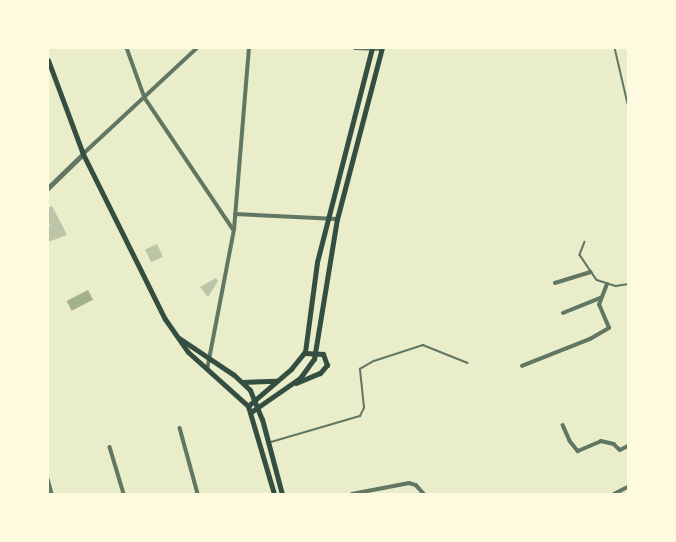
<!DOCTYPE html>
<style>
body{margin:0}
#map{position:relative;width:676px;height:542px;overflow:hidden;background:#e9edc9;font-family:Inter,sans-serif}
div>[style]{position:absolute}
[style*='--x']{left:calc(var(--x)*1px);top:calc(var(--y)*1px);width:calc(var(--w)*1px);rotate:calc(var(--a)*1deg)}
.water>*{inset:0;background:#a3b18a;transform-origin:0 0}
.building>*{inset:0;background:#bcc5a7;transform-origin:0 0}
.service>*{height:1.5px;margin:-0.75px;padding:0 0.75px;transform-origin:0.75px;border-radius:0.75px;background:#617663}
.minor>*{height:3.5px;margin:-1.75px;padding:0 1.75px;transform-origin:1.75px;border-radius:1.75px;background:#617663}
.tertiary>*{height:4.5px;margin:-2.25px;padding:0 2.25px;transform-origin:2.25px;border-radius:2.25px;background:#617663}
.secondary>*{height:5px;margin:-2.5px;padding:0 2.5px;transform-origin:2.5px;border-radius:2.5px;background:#344e41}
span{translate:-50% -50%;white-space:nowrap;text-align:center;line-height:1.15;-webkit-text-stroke:4px #fefae0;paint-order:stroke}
.frame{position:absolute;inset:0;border:49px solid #fefae0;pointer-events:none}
</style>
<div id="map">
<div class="water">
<i style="left:88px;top:290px;width:11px;height:24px;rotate:63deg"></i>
</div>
<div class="building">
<i style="clip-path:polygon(52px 206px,67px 235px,48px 242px,48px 226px,51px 224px,48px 224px,48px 208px)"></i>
<i style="left:157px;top:244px;width:14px;height:13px;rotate:65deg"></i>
<i style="clip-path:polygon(216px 278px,218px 281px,208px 297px,200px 287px)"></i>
</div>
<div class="service">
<i style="--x:615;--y:48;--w:57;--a:76.9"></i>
<i style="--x:585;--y:242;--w:14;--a:111"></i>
<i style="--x:580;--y:255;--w:30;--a:56"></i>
<i style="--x:597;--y:280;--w:20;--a:18"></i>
<i style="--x:616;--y:286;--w:12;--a:-9"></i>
<i style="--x:271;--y:442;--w:93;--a:-16.3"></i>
<i style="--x:360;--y:416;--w:9;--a:-63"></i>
<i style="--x:364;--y:408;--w:39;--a:-96"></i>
<i style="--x:360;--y:369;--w:16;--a:-30"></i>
<i style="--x:374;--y:361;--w:52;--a:-18.1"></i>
<i style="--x:423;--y:345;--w:48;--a:21.8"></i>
</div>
<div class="minor">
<i style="--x:127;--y:48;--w:53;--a:70.2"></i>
<i style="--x:145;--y:98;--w:158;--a:56.1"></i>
<i style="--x:355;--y:48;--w:27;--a:2"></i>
<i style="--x:83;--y:154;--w:156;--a:-42.9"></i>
<i style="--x:235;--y:214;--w:102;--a:2.8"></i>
<i style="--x:555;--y:283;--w:37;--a:-17"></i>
<i style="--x:563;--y:313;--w:40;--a:-22"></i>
<i style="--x:522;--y:366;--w:73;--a:-21.7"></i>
<i style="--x:590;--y:339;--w:22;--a:-30"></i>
<i style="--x:609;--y:328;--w:25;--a:-113"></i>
<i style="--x:599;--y:305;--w:22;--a:-69"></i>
<i style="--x:207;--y:370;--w:143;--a:-79.1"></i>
<i style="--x:234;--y:230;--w:183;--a:-85.3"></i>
<i style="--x:563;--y:425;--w:17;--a:66"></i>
<i style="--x:570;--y:441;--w:13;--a:51"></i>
<i style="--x:578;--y:451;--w:25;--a:-23"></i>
<i style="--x:601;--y:441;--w:13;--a:13"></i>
<i style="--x:614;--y:444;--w:8;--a:45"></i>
<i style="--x:620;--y:450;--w:9;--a:-27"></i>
<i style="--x:180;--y:428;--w:68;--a:74.7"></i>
<i style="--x:110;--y:447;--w:49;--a:73.4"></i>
<i style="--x:48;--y:479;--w:16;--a:75"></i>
<i style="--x:352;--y:494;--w:58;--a:-10.9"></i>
<i style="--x:409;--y:483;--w:7;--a:16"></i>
<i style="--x:416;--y:485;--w:12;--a:48"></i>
<i style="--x:614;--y:494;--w:16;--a:-27"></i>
</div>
<div class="tertiary">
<i style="--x:48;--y:188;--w:49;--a:-44.2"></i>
</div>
<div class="secondary">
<i style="--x:48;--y:60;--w:100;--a:69.6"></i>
<i style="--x:83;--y:154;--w:184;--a:63.6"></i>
<i style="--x:165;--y:319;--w:40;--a:55.1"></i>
<i style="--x:188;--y:352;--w:81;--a:42"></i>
<i style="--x:248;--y:406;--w:92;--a:73.5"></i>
<i style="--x:179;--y:338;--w:66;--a:33.9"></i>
<i style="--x:234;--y:375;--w:22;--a:43"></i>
<i style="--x:250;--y:390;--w:31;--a:68"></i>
<i style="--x:262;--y:419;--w:78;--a:75.1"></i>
<i style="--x:242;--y:382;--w:35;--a:-2"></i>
<i style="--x:296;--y:383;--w:26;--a:-23"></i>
<i style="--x:320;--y:373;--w:11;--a:-49"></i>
<i style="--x:327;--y:365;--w:12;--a:-110"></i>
<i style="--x:323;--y:354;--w:19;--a:-177"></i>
<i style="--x:248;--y:406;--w:57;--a:-40.7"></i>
<i style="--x:291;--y:369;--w:22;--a:-51"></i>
<i style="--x:305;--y:352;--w:91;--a:-82.4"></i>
<i style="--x:317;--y:262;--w:221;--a:-75.6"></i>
<i style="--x:251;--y:412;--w:60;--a:-34.8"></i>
<i style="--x:300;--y:378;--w:24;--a:-54"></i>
<i style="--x:314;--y:359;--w:142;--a:-80.7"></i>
<i style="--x:337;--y:219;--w:177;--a:-75.3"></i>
</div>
<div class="frame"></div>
</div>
